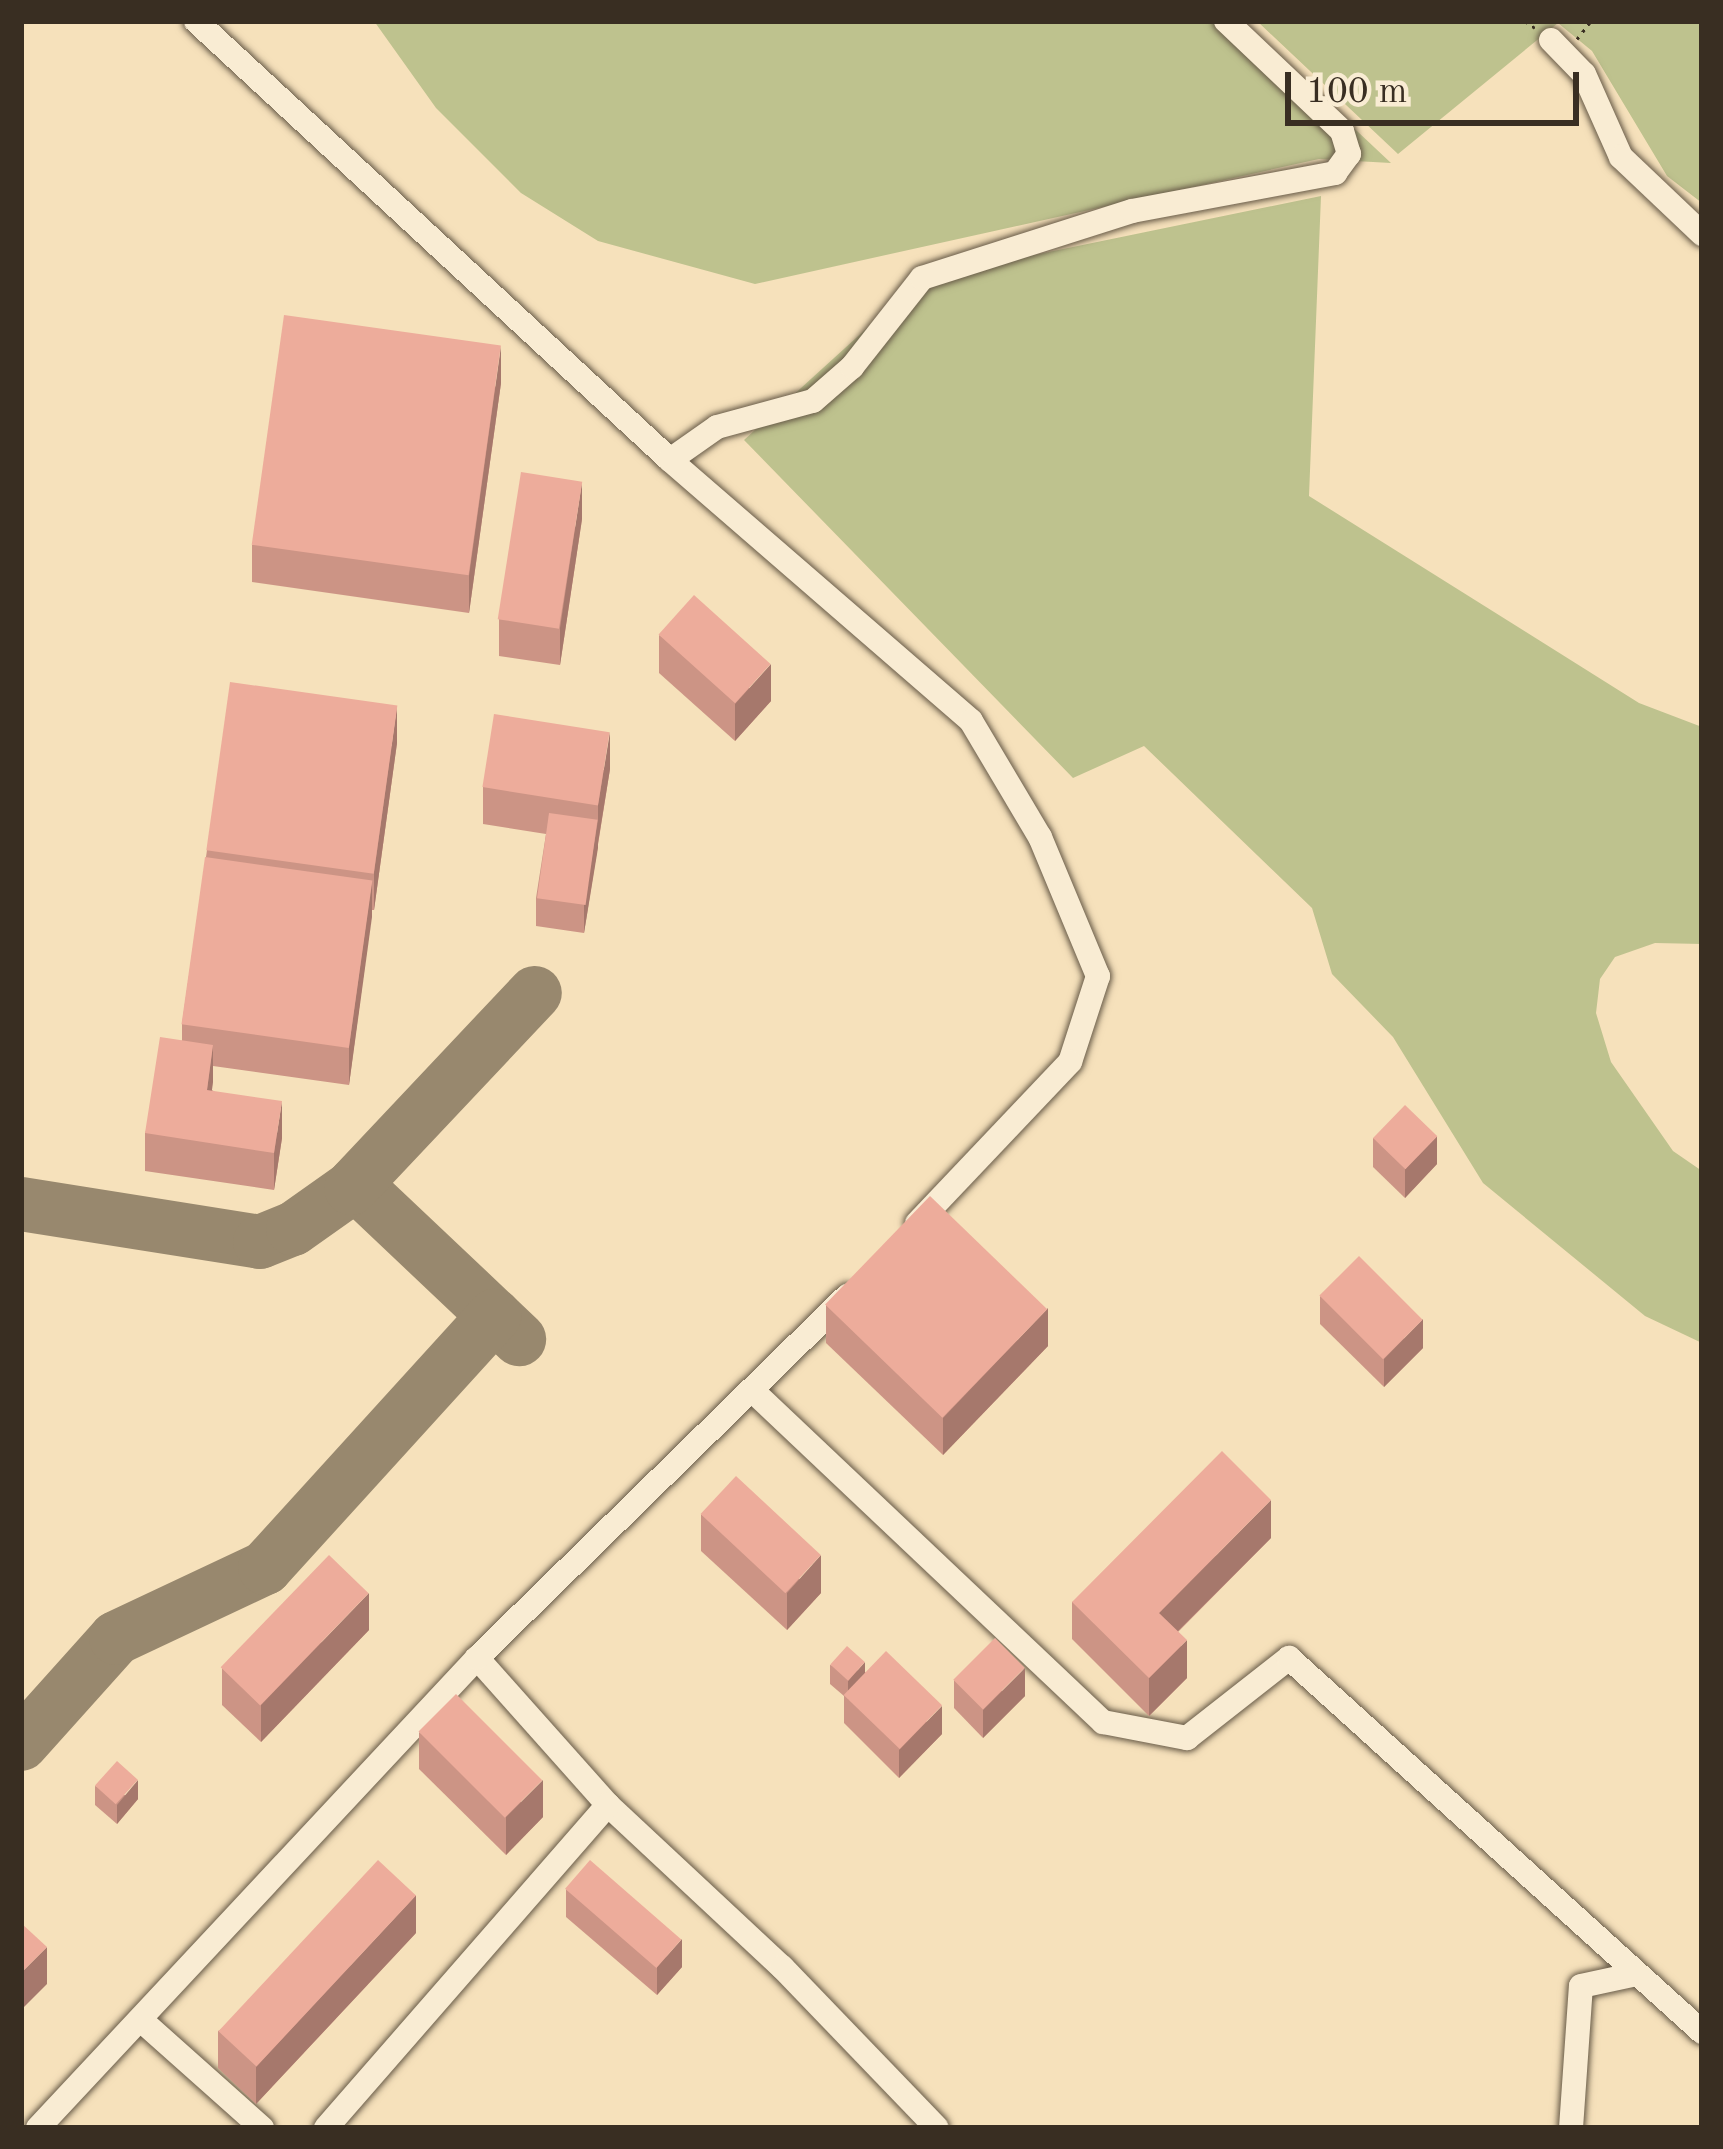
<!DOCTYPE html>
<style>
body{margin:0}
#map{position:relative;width:1723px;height:2149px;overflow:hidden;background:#f6e1bb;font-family:"Old Standard TT",serif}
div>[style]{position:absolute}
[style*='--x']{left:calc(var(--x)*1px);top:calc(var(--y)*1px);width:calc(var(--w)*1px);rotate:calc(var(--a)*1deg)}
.green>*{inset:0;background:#bec28e}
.taxiway>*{height:54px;margin:-27px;padding:0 27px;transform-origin:27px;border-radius:27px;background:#98886e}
.path>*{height:3px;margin-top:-1.5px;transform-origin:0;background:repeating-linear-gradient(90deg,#392e22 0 3px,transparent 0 9px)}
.roads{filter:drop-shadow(0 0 3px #685b48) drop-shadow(0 0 3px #685b48)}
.minor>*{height:24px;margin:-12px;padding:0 12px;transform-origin:12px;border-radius:12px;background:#f9ecd3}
.wall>*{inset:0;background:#cc9485}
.shaded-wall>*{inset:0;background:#a6786c}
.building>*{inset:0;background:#edac9b;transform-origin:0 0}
span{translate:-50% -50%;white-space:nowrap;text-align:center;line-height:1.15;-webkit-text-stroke:12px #f9ecd3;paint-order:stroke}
.frame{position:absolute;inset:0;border:24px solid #392e22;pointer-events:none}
.scale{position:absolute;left:1285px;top:72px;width:294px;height:54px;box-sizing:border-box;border:6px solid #392e22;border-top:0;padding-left:15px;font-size:36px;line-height:42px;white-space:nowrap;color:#392e22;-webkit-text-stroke:9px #f9ecd3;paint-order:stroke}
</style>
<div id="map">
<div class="green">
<i style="clip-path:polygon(374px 21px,1240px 21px,1391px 163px,1319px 159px,755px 284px,598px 241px,521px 193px,436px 108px)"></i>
<i style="clip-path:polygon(1257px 21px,1702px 21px,1702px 203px,1667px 176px,1592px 51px,1558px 23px,1398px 154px)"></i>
<i style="clip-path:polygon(1321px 196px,1309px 496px,1639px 703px,1702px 727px,1702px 944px,1655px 943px,1615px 957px,1600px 979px,1596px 1013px,1611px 1062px,1673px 1151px,1702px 1171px,1702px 1343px,1645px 1316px,1483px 1183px,1393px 1037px,1332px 974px,1312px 908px,1144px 746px,1073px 778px,744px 440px,922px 278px)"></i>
</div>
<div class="taxiway">
<i style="--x:355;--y:1184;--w:226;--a:43.4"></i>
<i style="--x:21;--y:1204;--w:242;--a:9"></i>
<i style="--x:260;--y:1242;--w:35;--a:-22"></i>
<i style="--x:293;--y:1229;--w:71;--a:-35.3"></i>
<i style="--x:351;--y:1188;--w:268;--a:-46.7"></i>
<i style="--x:21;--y:1744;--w:142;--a:-48.1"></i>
<i style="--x:116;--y:1638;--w:165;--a:-25.2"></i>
<i style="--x:265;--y:1568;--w:341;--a:-47.7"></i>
</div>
<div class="path">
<i style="--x:1387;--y:21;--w:80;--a:0"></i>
<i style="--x:1525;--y:21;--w:12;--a:35"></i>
<i style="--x:1577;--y:39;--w:23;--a:-52"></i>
</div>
<div class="roads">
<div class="minor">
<i style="--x:196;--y:21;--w:646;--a:42.8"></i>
<i style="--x:670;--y:460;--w:398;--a:40.9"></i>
<i style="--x:971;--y:721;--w:135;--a:59.3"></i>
<i style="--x:1040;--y:837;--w:151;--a:67.4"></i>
<i style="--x:1098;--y:976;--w:90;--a:108"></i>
<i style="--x:1070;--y:1062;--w:222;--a:133.5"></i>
<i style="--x:1551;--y:40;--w:47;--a:45.9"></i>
<i style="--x:1584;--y:74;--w:91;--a:66"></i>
<i style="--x:1621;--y:157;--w:112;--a:43.5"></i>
<i style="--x:670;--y:460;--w:57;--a:-35.1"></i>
<i style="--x:717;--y:427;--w:99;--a:-15.2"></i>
<i style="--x:813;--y:401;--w:52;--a:-41.1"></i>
<i style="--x:852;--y:367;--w:113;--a:-51.8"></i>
<i style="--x:922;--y:278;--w:220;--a:-17.7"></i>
<i style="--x:1132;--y:211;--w:207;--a:-10.6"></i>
<i style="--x:1335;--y:173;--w:24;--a:-54"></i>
<i style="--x:1349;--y:154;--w:24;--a:-107"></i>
<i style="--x:1342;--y:131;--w:160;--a:-136.5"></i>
<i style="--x:755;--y:1393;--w:479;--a:43.4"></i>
<i style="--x:1103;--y:1722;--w:86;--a:10.8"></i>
<i style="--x:1187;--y:1738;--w:130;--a:-38.1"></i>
<i style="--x:1289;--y:1658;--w:557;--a:42.16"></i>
<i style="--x:477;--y:1658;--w:197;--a:48.3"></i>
<i style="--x:608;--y:1805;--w:238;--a:43"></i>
<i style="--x:782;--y:1967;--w:223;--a:46.1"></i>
<i style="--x:142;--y:2021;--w:161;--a:41.7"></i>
<i style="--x:38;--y:2128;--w:643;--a:-46.95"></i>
<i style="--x:477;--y:1658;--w:518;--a:-44.37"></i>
<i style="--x:326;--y:2128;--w:429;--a:-48.9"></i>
<i style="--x:1571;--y:2128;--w:142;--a:-86"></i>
<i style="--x:1581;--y:1986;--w:57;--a:-12.1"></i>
</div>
</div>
<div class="wall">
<i style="clip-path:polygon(501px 383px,469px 613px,252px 582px,252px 545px)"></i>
<i style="clip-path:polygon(582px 519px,560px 665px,499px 656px,499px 619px)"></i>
<i style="clip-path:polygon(659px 635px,771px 701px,735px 741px,659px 673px)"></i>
<i style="clip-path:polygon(397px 743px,374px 910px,372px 910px,349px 1085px,213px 1066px,212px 1090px,282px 1138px,274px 1190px,145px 1171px,145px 1133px,182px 1040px,182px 1024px,207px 850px)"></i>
<i style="clip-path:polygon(610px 769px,584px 933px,536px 926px,536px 898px,546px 834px,483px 824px,483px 787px)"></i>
<i style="clip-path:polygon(1373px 1138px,1437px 1164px,1405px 1198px,1373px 1167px)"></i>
<i style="clip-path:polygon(1320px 1296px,1423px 1348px,1384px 1387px,1320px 1324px)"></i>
<i style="clip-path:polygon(826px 1305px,1048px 1346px,943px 1455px,826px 1343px)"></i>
<i style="clip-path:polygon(701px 1514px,821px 1593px,787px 1630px,701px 1551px)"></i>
<i style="clip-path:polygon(1271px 1538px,1178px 1632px,1187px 1678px,1149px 1716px,1072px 1639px,1072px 1602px)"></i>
<i style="clip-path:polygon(369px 1630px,261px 1742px,222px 1705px,222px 1668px)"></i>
<i style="clip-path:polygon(830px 1665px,865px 1672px,942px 1734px,899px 1778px,844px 1723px,844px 1696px,830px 1684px)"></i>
<i style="clip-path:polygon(954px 1680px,1025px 1696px,983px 1738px,954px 1708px)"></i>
<i style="clip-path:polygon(419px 1732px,543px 1817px,506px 1855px,419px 1769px)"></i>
<i style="clip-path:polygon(95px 1786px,138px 1799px,117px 1824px,95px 1805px)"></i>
<i style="clip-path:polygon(566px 1889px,682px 1967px,657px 1995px,566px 1917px)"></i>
<i style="clip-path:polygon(416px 1933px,256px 2104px,218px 2068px,218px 2031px)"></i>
</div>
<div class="shaded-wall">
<i style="clip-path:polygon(501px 346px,501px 383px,469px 613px,469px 576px)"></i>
<i style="clip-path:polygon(582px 482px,582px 519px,560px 665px,560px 628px)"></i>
<i style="clip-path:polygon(771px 664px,771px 701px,735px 741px,735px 704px)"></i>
<i style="clip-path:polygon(397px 706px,397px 743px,374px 910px,374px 873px)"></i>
<i style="clip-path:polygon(610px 732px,610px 769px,598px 843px,598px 805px)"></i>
<i style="clip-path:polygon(598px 820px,598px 848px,584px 933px,584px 905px)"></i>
<i style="clip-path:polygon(372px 880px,372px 917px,349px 1085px,349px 1047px)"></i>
<i style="clip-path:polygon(213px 1045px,213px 1082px,207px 1127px,207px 1090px)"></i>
<i style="clip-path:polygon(282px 1101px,282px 1138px,274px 1190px,274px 1153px)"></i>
<i style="clip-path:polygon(1437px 1136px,1437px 1164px,1405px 1198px,1405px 1169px)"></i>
<i style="clip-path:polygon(1048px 1308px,1048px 1346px,943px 1455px,943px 1418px)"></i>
<i style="clip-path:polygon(1423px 1319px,1423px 1348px,1384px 1387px,1384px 1359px)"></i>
<i style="clip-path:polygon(1271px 1500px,1271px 1538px,1159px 1650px,1159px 1613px)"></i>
<i style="clip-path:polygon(821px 1555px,821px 1593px,787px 1630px,787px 1593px)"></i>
<i style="clip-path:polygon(369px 1593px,369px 1630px,261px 1742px,261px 1705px)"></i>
<i style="clip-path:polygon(1187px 1640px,1187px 1678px,1149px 1716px,1149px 1678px)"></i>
<i style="clip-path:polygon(865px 1662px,865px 1681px,848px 1700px,848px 1681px)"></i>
<i style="clip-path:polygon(1025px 1668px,1025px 1696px,983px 1738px,983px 1710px)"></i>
<i style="clip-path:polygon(942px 1706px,942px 1734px,899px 1778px,899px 1750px)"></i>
<i style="clip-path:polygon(138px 1780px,138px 1799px,117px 1824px,117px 1805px)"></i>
<i style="clip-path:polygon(543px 1780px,543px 1817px,506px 1855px,506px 1817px)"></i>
<i style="clip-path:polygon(416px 1895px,416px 1933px,256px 2104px,256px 2067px)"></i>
<i style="clip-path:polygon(682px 1939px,682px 1967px,657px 1995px,657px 1967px)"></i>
<i style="clip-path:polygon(47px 1947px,47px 1984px,21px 2010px,21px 1973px)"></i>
</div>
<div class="building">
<i style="left:284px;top:315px;width:219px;height:232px;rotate:8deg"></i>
<i style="left:521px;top:472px;width:62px;height:149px;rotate:9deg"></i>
<i style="left:694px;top:595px;width:103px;height:53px;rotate:42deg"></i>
<i style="left:230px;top:682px;width:169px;height:170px;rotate:8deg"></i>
<i style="left:494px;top:714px;width:117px;height:74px;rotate:9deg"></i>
<i style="left:549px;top:813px;width:49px;height:86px;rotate:8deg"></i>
<i style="left:205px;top:857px;width:169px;height:169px;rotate:8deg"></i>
<i style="clip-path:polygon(160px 1037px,213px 1045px,207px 1090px,282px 1101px,274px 1153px,145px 1133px)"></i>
<i style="left:1405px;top:1105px;width:45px;height:46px;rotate:44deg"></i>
<i style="left:930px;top:1196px;width:163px;height:151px;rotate:44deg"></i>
<i style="left:1359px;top:1256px;width:90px;height:56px;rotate:45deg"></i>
<i style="clip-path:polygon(1222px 1451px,1271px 1500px,1159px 1613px,1187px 1640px,1149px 1678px,1072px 1602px)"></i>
<i style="left:736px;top:1476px;width:116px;height:52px;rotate:43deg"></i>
<i style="left:329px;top:1555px;width:55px;height:156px;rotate:44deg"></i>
<i style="left:995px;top:1638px;width:42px;height:59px;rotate:45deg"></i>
<i style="left:847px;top:1646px;width:24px;height:25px;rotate:42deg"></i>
<i style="left:886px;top:1651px;width:78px;height:61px;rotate:44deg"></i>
<i style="left:456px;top:1694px;width:122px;height:53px;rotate:45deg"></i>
<i style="left:117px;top:1761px;width:28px;height:33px;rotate:42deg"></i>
<i style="left:378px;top:1860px;width:52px;height:234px;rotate:43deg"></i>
<i style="left:590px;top:1860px;width:121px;height:38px;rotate:41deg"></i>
<i style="clip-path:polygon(21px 1923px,47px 1947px,21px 1973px)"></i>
</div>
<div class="frame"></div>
<div class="scale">100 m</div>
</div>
